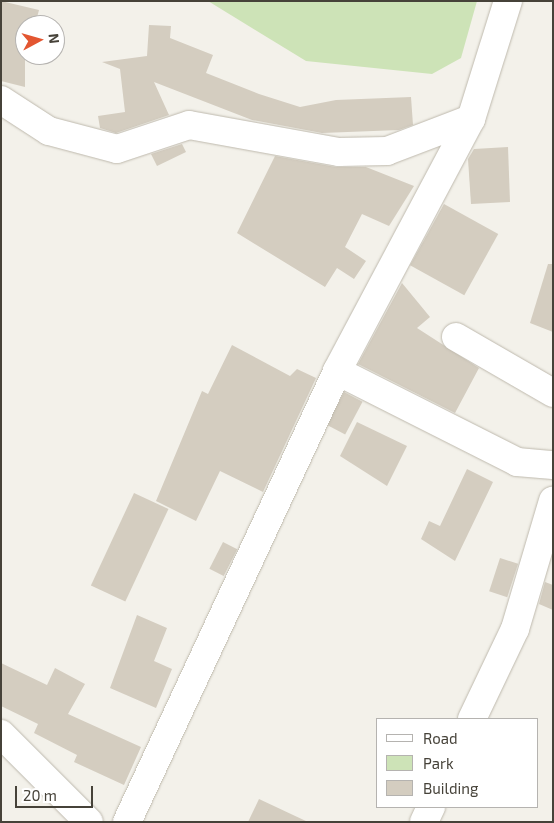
<!DOCTYPE html>
<style>
body{margin:0}
#map{position:relative;width:554px;height:823px;overflow:hidden;background:#f3f1ea;font-family:"Exo 2",sans-serif}
div>[style]{position:absolute}
[style*='--x']{left:calc(var(--x)*1px);top:calc(var(--y)*1px);width:calc(var(--w)*1px);rotate:calc(var(--a)*1deg)}
.green>*{inset:0;background:#cde3b7}
.building>*{inset:0;background:#d4cdc0;transform-origin:0 0}
.roads{filter:drop-shadow(0 0 1px #beb9ad) drop-shadow(0 0 1px #beb9ad)}
.minor>*{height:28px;margin:-14px;padding:0 14px;transform-origin:14px;border-radius:14px;background:#fff}
span{translate:-50% -50%;white-space:nowrap;text-align:center;line-height:1.15;-webkit-text-stroke:4.5px #fff;paint-order:stroke}
.frame{position:absolute;inset:0;border:2px solid #464239;pointer-events:none}
.legend{position:absolute;left:376px;top:718px;width:162px;height:90px;box-sizing:border-box;background:#fff;border:1px solid #b5b3b0;margin:0;padding:6px 9px;list-style:none;font-size:15px;color:#464239}
.legend li{display:flex;align-items:center;gap:10px;height:25px}
.legend b{width:25px;border:1px solid #b5b3b0}
.north{position:absolute;left:15px;top:15px;width:50px;height:50px;box-sizing:border-box;background:#fff;border:1px solid #b5b3b0;border-radius:50%;rotate:84deg;font-size:14px;font-weight:700;line-height:20px;text-align:center;color:#464239}
.north::after{content:'';display:block;margin:auto;width:18px;height:22px;background:#e35631;clip-path:polygon(50% 0,100% 100%,50% 72%,0 100%)}
.scale{position:absolute;left:15px;top:786px;width:78px;height:22px;box-sizing:border-box;border:2px solid #464239;border-top:0;padding-left:6px;font-size:15px;line-height:18px;white-space:nowrap;color:#464239;-webkit-text-stroke:4px #fff;paint-order:stroke}
</style>
<div id="map">
<div class="green">
<i style="clip-path:polygon(208px 1px,477px 1px,461px 58px,432px 74px,306px 61px)"></i>
</div>
<div class="building">
<i style="clip-path:polygon(1px 1px,39px 10px,35px 25px,25px 25px,25px 87px,1px 81px)"></i>
<i style="clip-path:polygon(149px 25px,171px 26px,170px 38px,213px 55px,206px 73px,259px 94px,300px 107px,336px 100px,411px 97px,413px 125px,399px 130px,322px 133px,252px 120px,154px 82px,169px 115px,116px 133px,100px 128px,98px 116px,125px 112px,120px 69px,102px 62px,147px 56px)"></i>
<i style="clip-path:polygon(182px 144px,186px 152px,157px 166px,151px 154px)"></i>
<i style="clip-path:polygon(508px 147px,510px 202px,471px 204px,468px 159px,474px 149px)"></i>
<i style="clip-path:polygon(275px 156px,336px 167px,366px 167px,414px 186px,389px 226px,362px 214px,345px 247px,366px 261px,354px 279px,337px 268px,325px 287px,237px 233px)"></i>
<i style="left:444px;top:204px;width:62px;height:70px;rotate:29deg"></i>
<i style="clip-path:polygon(548px 264px,553px 264px,553px 332px,530px 323px)"></i>
<i style="clip-path:polygon(402px 283px,430px 317px,417px 328px,479px 368px,455px 413px,358px 364px)"></i>
<i style="clip-path:polygon(232px 345px,290px 376px,297px 369px,316px 378px,263px 492px,220px 471px,196px 521px,156px 501px,202px 391px,208px 394px)"></i>
<i style="left:344px;top:392px;width:21px;height:37px;rotate:28deg"></i>
<i style="clip-path:polygon(357px 422px,407px 446px,387px 486px,340px 456px)"></i>
<i style="clip-path:polygon(467px 469px,493px 482px,455px 561px,421px 539px,429px 521px,440px 526px)"></i>
<i style="left:134px;top:493px;width:38px;height:102px;rotate:25deg"></i>
<i style="left:223px;top:542px;width:16px;height:30px;rotate:27deg"></i>
<i style="left:500px;top:558px;width:19px;height:35px;rotate:18deg"></i>
<i style="clip-path:polygon(545px 582px,553px 585px,553px 610px,539px 604px)"></i>
<i style="clip-path:polygon(137px 615px,167px 628px,154px 661px,172px 669px,156px 708px,110px 688px)"></i>
<i style="clip-path:polygon(1px 663px,47px 685px,55px 668px,85px 684px,68px 714px,141px 747px,124px 785px,74px 762px,77px 755px,34px 733px,38px 724px,1px 706px)"></i>
<i style="clip-path:polygon(259px 799px,308px 822px,248px 822px)"></i>
</div>
<div class="roads">
<div class="minor">
<i style="--x:1;--y:100;--w:57;--a:32.9"></i>
<i style="--x:49;--y:131;--w:70;--a:14.8"></i>
<i style="--x:117;--y:149;--w:76;--a:-18.4"></i>
<i style="--x:189;--y:125;--w:152;--a:10.2"></i>
<i style="--x:339;--y:152;--w:48;--a:-1.2"></i>
<i style="--x:387;--y:151;--w:90;--a:-20.9"></i>
<i style="--x:456;--y:337;--w:112;--a:30"></i>
<i style="--x:337;--y:371;--w:202;--a:26.8"></i>
<i style="--x:517;--y:462;--w:36;--a:5"></i>
<i style="--x:472;--y:719;--w:100;--a:-64.5"></i>
<i style="--x:515;--y:629;--w:134;--a:-73.5"></i>
<i style="--x:1;--y:734;--w:124;--a:45"></i>
<i style="--x:127;--y:822;--w:497;--a:-65"></i>
<i style="--x:337;--y:371;--w:285;--a:-62"></i>
<i style="--x:471;--y:119;--w:124;--a:-72.6"></i>
<i style="--x:424;--y:822;--w:17;--a:-65"></i>
</div>
</div>
<div class="frame"></div>
<ul class="legend">
<li><b style="height:6px;background:#fff"></b>Road</li>
<li><b style="height:14px;background:#cde3b7"></b>Park</li>
<li><b style="height:14px;background:#d4cdc0"></b>Building</li>
</ul>
<div class="north">N</div>
<div class="scale">20 m</div>
</div>
